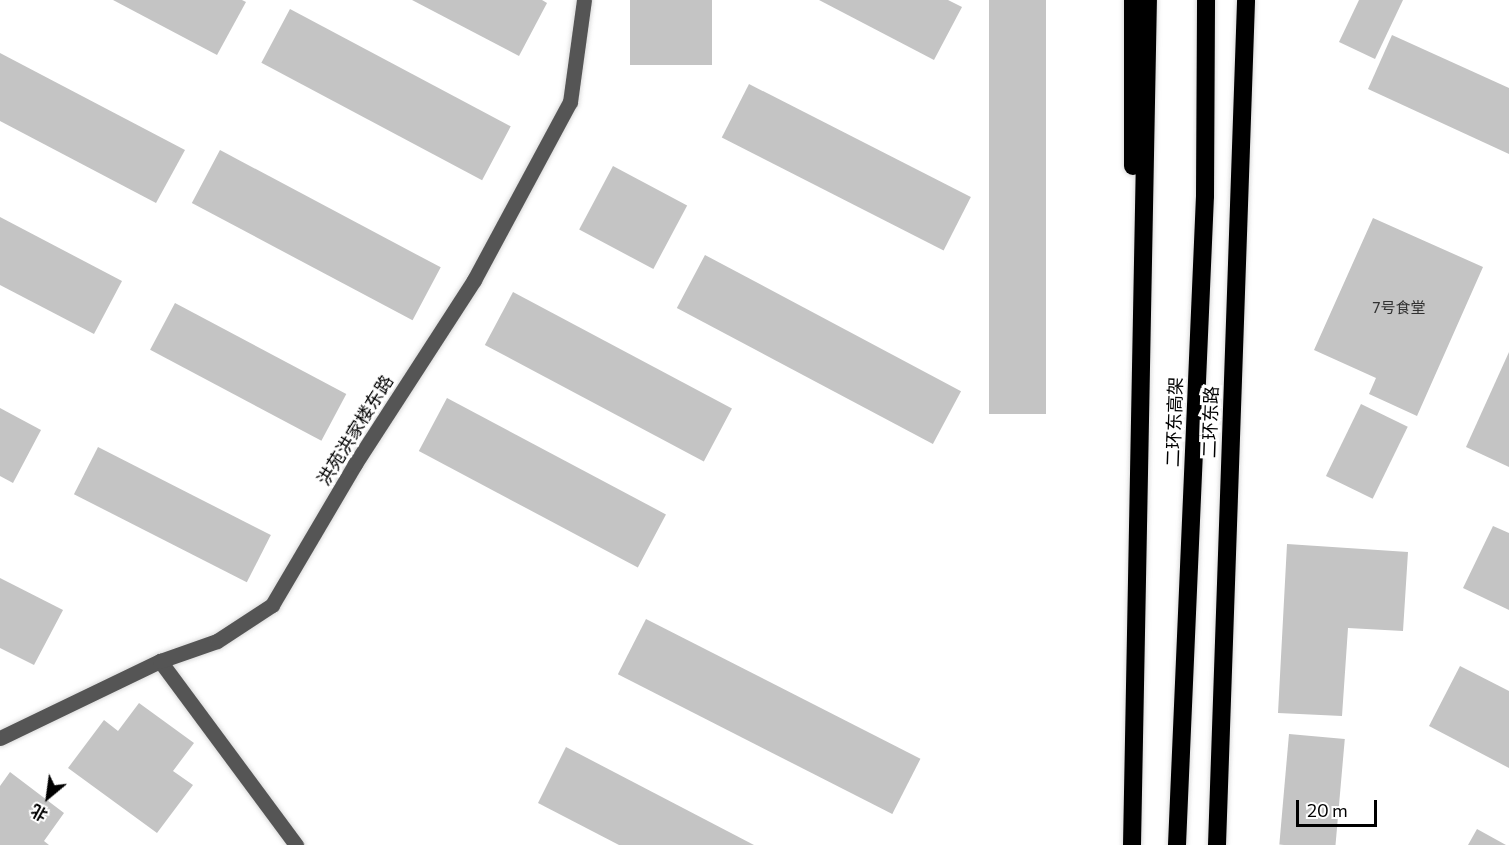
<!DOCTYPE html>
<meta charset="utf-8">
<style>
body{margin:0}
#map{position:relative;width:1509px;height:845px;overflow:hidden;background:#fff;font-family:Commissioner,"Noto Sans SC",sans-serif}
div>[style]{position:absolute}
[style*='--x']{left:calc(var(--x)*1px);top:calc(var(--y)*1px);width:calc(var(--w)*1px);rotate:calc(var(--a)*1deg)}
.building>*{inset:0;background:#c4c4c4;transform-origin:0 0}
.roads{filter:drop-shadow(0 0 2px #dbdbdb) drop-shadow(0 0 2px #dbdbdb)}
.minor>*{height:15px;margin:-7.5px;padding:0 7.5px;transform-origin:7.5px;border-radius:7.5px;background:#555}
.highway>*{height:18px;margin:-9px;padding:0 9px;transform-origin:9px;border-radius:9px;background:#000}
span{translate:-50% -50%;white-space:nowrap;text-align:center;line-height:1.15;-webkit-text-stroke:6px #fff;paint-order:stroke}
.number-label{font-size:15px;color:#313131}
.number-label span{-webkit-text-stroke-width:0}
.street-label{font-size:18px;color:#000}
.north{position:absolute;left:18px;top:767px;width:60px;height:60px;-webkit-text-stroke:4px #fff;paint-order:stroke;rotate:209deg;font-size:16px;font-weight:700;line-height:24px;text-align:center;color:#000}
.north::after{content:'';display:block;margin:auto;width:21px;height:27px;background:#000;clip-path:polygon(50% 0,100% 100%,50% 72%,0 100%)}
.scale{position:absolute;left:1296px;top:800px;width:81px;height:27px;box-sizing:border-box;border:3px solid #000;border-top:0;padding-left:8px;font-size:18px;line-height:21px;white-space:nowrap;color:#000;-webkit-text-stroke:4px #fff;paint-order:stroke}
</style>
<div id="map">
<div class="building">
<i style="clip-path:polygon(113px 0,242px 0,246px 2px,217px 55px)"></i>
<i style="clip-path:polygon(412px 0,542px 0,547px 3px,519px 56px)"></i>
<i style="left:630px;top:0;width:82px;height:65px"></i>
<i style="clip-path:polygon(819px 0,948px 0,962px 7px,934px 60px)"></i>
<i style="left:989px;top:0;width:57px;height:414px"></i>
<i style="clip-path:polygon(1359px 0,1403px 0,1375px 59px,1339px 42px)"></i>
<i style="left:290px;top:9px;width:250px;height:61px;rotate:28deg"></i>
<i style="clip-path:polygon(1392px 35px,1509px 88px,1509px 154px,1368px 89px)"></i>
<i style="clip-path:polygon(0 53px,185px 150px,156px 203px,0 121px)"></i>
<i style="left:749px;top:84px;width:249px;height:60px;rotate:27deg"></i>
<i style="left:220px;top:150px;width:250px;height:60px;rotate:28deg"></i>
<i style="left:613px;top:166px;width:84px;height:72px;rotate:28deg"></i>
<i style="clip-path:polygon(0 217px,122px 281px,94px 334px,0 285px)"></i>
<i style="clip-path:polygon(1373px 218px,1483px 267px,1417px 416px,1369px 394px,1376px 378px,1314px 350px)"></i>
<i style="left:705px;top:255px;width:290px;height:60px;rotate:28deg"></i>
<i style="left:513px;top:292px;width:248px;height:60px;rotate:28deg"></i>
<i style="left:175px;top:303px;width:194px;height:53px;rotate:28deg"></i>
<i style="clip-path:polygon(1509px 352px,1509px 467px,1466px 447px)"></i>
<i style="left:447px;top:398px;width:248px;height:60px;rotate:28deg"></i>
<i style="left:1361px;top:404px;width:52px;height:80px;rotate:26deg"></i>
<i style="clip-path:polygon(0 408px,41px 430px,13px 483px,0 476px)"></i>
<i style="left:98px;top:447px;width:194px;height:53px;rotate:27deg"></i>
<i style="clip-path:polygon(1493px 526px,1509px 533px,1509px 610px,1463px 588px)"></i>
<i style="clip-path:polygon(1287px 544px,1408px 552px,1403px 631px,1348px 628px,1342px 716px,1278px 713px)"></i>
<i style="clip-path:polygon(0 578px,63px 610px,34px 665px,0 648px)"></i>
<i style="left:646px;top:619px;width:308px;height:62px;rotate:27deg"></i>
<i style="clip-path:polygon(1460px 666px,1509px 691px,1509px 768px,1429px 726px)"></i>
<i style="clip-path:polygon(139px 703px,194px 743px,173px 771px,193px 785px,157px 833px,68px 768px,104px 720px,118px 731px)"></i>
<i style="left:1289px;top:734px;width:56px;height:111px;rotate:5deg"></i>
<i style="clip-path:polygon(566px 747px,754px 845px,619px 845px,538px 803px)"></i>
<i style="clip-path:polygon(10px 772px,64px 813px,44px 841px,49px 845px,0 845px,0 786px)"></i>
<i style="clip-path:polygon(1477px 829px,1506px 845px,1468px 845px)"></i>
</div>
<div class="roads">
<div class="minor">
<i style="--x:160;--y:661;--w:229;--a:53.5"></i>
<i style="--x:0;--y:738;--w:178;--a:-25.7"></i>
<i style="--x:160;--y:661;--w:60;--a:-19.3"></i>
<i style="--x:217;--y:641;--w:66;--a:-33.2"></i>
<i style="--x:272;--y:605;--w:164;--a:-59.5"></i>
<i style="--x:355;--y:464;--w:219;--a:-57.1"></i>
<i style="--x:474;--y:280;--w:202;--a:-61.7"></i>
<i style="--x:570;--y:102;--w:103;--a:-82.2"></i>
</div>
<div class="highway">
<i style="--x:1133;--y:166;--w:166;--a:-90"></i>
<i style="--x:1132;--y:845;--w:845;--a:-88.92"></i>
<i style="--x:1177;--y:845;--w:650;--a:-87.53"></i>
<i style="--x:1205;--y:196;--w:196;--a:-89.7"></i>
<i style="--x:1217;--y:845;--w:845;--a:-88.03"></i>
</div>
</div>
<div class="number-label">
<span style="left:1399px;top:308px">7号食堂</span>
</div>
<div class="street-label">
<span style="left:1174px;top:422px;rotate:-88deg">二环东高架</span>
<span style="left:1210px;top:422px;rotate:-88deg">二环东路</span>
<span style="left:355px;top:430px;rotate:-58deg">洪苑洪家楼东路</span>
</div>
<div class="north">北</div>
<div class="scale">20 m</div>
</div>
